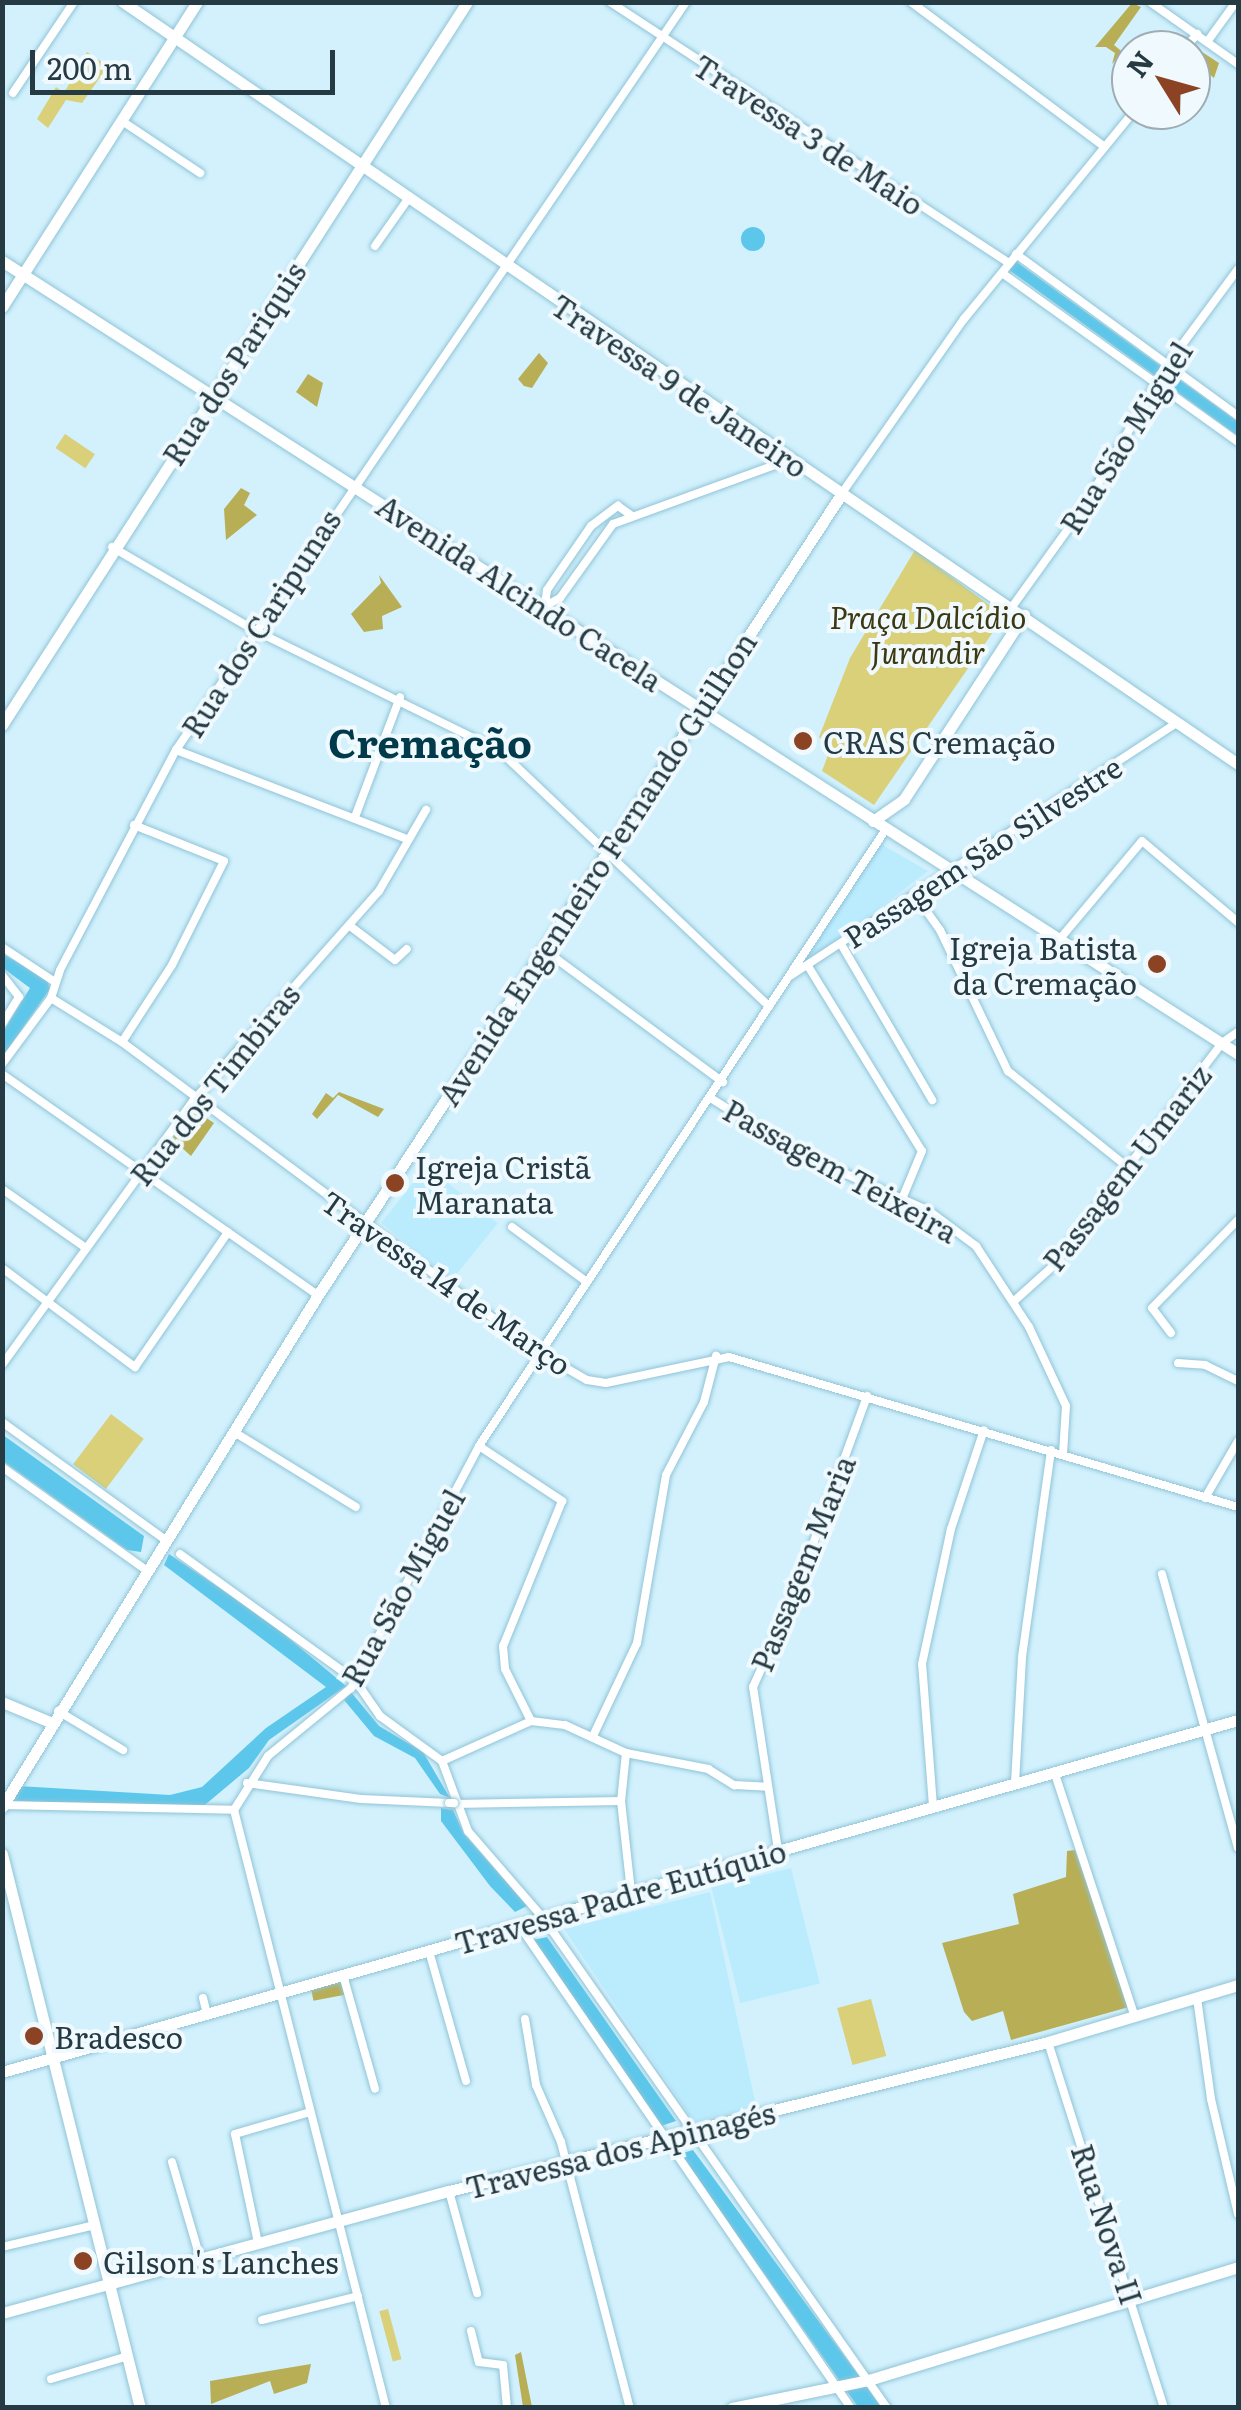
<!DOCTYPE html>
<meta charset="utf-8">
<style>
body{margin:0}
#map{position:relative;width:1241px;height:2410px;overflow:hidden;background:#d2f1fd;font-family:Literata,serif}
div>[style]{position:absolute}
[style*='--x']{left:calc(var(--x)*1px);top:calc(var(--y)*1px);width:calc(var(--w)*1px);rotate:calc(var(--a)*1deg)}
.built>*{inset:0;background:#bbecfe;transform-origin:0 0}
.green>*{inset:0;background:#d9d079;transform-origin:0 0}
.forest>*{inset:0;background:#b8ae56;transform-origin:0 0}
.water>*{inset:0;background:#5cc7eb}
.round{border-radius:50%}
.canal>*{height:11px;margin:-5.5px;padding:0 5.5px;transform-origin:5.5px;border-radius:5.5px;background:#5cc7eb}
.roads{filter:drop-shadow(0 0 2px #90c4d7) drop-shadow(0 0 2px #90c4d7)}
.street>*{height:8px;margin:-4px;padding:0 4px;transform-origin:4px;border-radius:4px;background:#fff}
.secondary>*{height:11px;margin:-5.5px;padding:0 5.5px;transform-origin:5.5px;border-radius:5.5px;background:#fff}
.bridges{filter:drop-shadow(0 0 2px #90c4d7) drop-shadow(0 0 2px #90c4d7)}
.street-bridge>*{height:8px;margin:-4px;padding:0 4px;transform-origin:4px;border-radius:4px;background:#fff}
.dots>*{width:28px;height:28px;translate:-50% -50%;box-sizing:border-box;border:5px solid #f0fafe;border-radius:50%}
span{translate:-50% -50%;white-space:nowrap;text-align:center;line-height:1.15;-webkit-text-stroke:8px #f0fafe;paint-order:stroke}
.street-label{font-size:30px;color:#253a42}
.park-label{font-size:30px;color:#3c3811;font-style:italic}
.poi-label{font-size:30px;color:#253a42}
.left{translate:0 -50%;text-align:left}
.right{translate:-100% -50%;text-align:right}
.district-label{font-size:40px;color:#013a4a;font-weight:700}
.frame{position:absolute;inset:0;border:5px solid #253a42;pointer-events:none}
.north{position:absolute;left:1111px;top:30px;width:100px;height:100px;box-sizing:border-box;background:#f0fafe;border:2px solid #9fadb3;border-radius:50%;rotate:307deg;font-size:28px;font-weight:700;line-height:40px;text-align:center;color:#253a42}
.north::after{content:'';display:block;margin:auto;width:35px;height:45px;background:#8b4323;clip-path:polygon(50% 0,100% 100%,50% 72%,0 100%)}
.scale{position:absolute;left:30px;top:50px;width:305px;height:45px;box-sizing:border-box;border:5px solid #253a42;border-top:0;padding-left:12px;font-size:30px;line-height:35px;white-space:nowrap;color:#253a42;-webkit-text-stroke:8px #f0fafe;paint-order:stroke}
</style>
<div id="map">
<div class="built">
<i style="clip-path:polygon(881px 844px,928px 871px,810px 961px,806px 957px)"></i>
<i style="left:427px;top:1166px;width:91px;height:73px;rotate:39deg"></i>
<i style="left:791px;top:1868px;width:119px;height:82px;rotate:76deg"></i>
<i style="clip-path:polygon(710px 1892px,756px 2106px,694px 2122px,564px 1929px)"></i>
</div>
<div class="green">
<i style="clip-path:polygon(87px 52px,108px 66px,82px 103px,66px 100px,48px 128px,37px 119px,56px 87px,64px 93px)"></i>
<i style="left:65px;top:434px;width:36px;height:17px;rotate:34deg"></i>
<i style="clip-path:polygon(915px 550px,1004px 616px,874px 805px,822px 771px,831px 747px,819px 737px,850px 658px)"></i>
<i style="left:111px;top:1414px;width:41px;height:63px;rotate:37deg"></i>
<i style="left:871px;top:1999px;width:59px;height:35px;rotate:75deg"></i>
<i style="left:388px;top:2309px;width:52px;height:9px;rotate:75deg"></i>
</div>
<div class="forest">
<i style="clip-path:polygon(1132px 3px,1141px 7px,1114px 45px,1131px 59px,1131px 70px,1117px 58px,1112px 64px,1115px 53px,1106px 47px,1095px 47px)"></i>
<i style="clip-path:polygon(1199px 50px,1219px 63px,1214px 78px,1191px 60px)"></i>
<i style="clip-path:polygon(539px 353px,548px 363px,532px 388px,524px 386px,518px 379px)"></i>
<i style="clip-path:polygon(308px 374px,323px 383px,317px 407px,296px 392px)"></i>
<i style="clip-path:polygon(241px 488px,250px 493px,244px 505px,257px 515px,226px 540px,224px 509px)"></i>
<i style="clip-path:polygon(379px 575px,402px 607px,382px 616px,383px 629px,364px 632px,351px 614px,381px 583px)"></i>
<i style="clip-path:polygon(339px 1092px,384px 1109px,378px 1117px,338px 1095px,317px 1119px,312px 1114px,326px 1093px,333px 1098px)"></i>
<i style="clip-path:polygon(194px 1110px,214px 1123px,191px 1156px,172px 1139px)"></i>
<i style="clip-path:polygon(1075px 1850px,1129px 2007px,1011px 2040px,1003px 2011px,972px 2021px,964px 2012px,942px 1943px,1019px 1924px,1013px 1894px,1066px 1877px,1067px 1851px)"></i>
<i style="left:342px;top:1980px;width:15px;height:32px;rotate:79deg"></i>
<i style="clip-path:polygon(521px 2352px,532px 2407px,523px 2407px,515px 2355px)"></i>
<i style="clip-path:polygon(311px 2364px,307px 2383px,274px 2394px,270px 2381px,211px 2404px,210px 2381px)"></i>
</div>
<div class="water">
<i class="round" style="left:741px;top:227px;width:24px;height:24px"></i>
<i style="clip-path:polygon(3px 954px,47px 980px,50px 989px,3px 1056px,3px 1032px,30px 988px,3px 968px)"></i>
<i style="clip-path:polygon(3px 1435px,144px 1536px,141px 1552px,127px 1550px,3px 1461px)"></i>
<i style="clip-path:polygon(169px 1554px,267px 1620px,346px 1686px,269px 1740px,249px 1768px,200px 1809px,13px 1803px,18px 1786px,170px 1795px,202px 1787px,266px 1728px,326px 1687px,164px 1565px)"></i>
<i style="clip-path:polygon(351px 1692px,379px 1726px,423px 1752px,450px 1798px,440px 1794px,415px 1758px,374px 1736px,344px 1700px)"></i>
<i style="clip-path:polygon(441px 1808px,453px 1810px,464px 1834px,527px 1906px,515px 1912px,490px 1886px,441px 1821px)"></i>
<i style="clip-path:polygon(547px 1937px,676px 2121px,661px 2126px,533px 1940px)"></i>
<i style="clip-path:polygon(693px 2150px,859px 2376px,881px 2407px,858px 2407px,680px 2154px)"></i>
</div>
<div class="canal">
<i style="--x:1009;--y:263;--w:283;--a:35.9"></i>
</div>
<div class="roads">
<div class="street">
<i style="--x:610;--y:2;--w:477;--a:33.2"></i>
<i style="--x:911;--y:2;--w:242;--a:36.8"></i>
<i style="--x:1150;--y:2;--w:108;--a:35.2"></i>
<i style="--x:1207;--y:42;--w:49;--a:-54.1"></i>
<i style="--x:1184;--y:50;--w:21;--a:-51"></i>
<i style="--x:13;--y:93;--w:110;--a:-56.2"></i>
<i style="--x:122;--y:121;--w:94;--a:33.7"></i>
<i style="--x:375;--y:246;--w:57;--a:-54.9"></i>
<i style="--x:1016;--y:254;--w:275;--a:36.1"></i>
<i style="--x:1002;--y:273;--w:290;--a:35.6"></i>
<i style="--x:842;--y:493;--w:213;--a:-55"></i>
<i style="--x:964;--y:319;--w:270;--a:-50.7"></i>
<i style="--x:112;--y:547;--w:164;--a:30.3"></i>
<i style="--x:254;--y:630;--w:274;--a:26.2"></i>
<i style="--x:500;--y:751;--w:371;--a:43.5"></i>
<i style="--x:545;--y:606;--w:17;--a:-28"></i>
<i style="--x:560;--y:598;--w:91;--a:-54.4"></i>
<i style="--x:613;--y:524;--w:187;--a:-20"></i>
<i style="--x:545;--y:606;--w:16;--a:-83"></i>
<i style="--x:547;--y:590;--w:78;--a:-55.5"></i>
<i style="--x:591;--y:526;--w:34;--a:-37"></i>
<i style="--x:618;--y:506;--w:16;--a:35"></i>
<i style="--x:1012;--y:607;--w:127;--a:-54.3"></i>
<i style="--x:1086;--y:504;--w:157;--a:-59.8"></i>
<i style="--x:1165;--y:368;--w:123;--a:-53.6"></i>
<i style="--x:176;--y:750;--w:244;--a:21.1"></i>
<i style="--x:355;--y:817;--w:128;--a:-69.4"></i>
<i style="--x:915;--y:895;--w:43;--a:54.5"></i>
<i style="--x:940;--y:930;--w:157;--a:64.3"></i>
<i style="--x:1008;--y:1071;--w:156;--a:38.8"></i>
<i style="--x:350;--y:926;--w:56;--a:37.1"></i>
<i style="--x:395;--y:960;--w:16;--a:-43"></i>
<i style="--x:1059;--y:940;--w:129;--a:-50"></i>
<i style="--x:1142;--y:841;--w:126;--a:40.2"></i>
<i style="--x:841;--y:944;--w:181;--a:59.7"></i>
<i style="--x:2;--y:947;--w:64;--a:33.4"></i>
<i style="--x:543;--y:949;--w:224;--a:36.5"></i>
<i style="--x:808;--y:966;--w:217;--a:58.4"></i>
<i style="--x:922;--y:1151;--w:52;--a:112.6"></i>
<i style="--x:2;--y:975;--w:28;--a:52"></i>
<i style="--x:19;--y:997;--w:32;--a:122"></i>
<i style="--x:790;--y:976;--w:462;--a:-33.2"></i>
<i style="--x:51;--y:998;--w:84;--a:31.8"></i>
<i style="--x:122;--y:1042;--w:521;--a:36.65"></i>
<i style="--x:540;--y:1353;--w:54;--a:29.9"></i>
<i style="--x:587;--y:1380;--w:19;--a:9"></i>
<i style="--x:606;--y:1383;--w:126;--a:-11.9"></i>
<i style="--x:729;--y:1357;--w:531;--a:16.42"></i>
<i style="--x:122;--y:1042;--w:92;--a:-57"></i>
<i style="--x:172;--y:965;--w:116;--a:-63.4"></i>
<i style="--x:224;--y:861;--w:97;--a:-158.2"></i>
<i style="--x:2;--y:1064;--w:82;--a:-53.4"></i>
<i style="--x:51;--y:998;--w:29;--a:-72"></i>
<i style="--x:60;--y:970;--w:249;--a:-62.2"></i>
<i style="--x:176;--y:750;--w:905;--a:-55.71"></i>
<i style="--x:2;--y:1074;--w:386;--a:35"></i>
<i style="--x:712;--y:1099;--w:105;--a:31.7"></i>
<i style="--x:801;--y:1154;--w:140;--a:24"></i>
<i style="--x:929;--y:1211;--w:59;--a:36.7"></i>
<i style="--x:976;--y:1246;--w:97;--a:56.8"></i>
<i style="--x:1029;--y:1327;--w:87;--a:64.9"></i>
<i style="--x:1066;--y:1406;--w:48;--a:93.6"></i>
<i style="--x:2;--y:1189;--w:103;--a:35.1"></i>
<i style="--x:512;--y:1227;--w:93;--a:36.3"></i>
<i style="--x:2;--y:1268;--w:166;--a:36.7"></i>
<i style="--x:135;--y:1367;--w:164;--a:-55.4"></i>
<i style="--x:1013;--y:1302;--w:52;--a:-41.9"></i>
<i style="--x:1052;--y:1267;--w:281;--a:-52.8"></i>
<i style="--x:1222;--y:1043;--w:19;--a:-35"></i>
<i style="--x:1171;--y:1333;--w:31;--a:-127"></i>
<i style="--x:1152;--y:1308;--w:123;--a:-45.7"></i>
<i style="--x:1178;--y:1363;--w:27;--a:4"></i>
<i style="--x:1205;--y:1365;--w:37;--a:26"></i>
<i style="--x:2;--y:1365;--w:327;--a:-54.1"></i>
<i style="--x:194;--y:1100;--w:279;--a:-48.5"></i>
<i style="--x:379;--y:891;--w:94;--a:-59.9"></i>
<i style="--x:2;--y:1422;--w:203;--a:35.8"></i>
<i style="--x:234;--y:1432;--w:143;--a:31.6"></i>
<i style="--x:479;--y:1446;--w:100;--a:33.5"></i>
<i style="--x:562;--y:1501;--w:157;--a:112.1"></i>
<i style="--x:503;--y:1646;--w:23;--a:85"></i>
<i style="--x:505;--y:1669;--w:58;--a:63.4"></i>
<i style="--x:2;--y:1467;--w:178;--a:35.6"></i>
<i style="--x:1205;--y:1498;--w:66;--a:-59.9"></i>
<i style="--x:180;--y:1554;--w:216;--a:35.8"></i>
<i style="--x:355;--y:1680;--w:44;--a:55.2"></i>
<i style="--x:380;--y:1716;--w:77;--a:36"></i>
<i style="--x:442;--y:1761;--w:75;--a:69.6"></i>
<i style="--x:468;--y:1831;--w:116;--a:49.2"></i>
<i style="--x:544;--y:1919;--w:597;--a:54.95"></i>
<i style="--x:1162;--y:1574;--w:284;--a:74.5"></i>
<i style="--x:58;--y:1711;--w:76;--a:31"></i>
<i style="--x:593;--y:1736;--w:103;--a:-64.7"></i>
<i style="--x:637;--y:1643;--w:170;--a:-80.2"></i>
<i style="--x:666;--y:1475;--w:82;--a:-62.5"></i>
<i style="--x:704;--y:1402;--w:48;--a:-75.4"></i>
<i style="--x:626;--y:1753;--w:48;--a:95.9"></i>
<i style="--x:621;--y:1801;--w:92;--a:83.7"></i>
<i style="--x:442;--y:1761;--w:98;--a:-24.2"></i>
<i style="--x:531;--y:1721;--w:34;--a:7"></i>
<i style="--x:565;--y:1725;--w:67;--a:24.7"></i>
<i style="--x:626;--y:1753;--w:84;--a:11"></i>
<i style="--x:708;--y:1769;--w:31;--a:32"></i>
<i style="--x:734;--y:1785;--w:34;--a:3"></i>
<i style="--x:1055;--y:1774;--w:256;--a:71.8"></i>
<i style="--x:247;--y:1783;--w:115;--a:8"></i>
<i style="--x:361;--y:1799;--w:88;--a:2.6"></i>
<i style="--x:1015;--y:1783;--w:126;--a:-86.8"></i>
<i style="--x:1022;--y:1657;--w:209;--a:-82"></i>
<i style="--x:454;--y:1804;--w:167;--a:-1"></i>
<i style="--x:2;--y:1805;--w:232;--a:1.2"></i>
<i style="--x:933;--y:1806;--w:142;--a:-94.4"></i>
<i style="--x:922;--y:1664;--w:138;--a:-77.9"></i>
<i style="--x:951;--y:1529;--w:104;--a:-71.6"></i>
<i style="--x:778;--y:1850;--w:165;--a:-98.7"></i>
<i style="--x:753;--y:1687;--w:100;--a:-65.7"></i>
<i style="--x:794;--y:1596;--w:213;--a:-69.9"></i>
<i style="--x:519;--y:1925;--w:586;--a:55.5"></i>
<i style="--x:429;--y:1951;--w:135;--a:74.1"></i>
<i style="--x:343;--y:1975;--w:118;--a:74.3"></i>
<i style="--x:203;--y:1998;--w:16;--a:76"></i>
<i style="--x:1197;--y:1998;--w:102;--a:82.1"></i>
<i style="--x:1211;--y:2099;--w:118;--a:76.8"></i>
<i style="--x:525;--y:2019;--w:67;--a:80.5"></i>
<i style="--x:536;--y:2085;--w:62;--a:66.3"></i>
<i style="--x:561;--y:2142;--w:275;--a:75.5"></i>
<i style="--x:1048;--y:2042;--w:384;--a:72.4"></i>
<i style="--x:172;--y:2162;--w:100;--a:73.7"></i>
<i style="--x:449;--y:2191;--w:106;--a:74.6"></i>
<i style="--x:258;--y:2243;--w:111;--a:-101.9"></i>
<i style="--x:235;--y:2134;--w:78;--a:-16.3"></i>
<i style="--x:2;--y:2247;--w:96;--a:-13.3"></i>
<i style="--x:262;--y:2320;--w:99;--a:-14"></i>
<i style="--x:471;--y:2331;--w:32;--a:76"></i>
<i style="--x:479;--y:2362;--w:24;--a:7"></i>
<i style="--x:503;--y:2365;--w:43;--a:84.7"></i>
<i style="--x:51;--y:2379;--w:80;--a:-16.6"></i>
<i style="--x:386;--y:2408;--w:617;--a:-104.26"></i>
<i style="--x:234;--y:1810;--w:64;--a:-57.8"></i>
<i style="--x:268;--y:1756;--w:107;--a:-39.3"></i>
<i style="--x:351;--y:1688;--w:274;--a:-62.1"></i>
<i style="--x:479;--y:1446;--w:739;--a:-56.59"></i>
</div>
<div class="secondary">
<i style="--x:123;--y:2;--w:1351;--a:34.35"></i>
<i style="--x:2;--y:261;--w:1469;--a:32.68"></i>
<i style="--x:2;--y:307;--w:362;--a:-57.4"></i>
<i style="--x:2;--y:725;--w:860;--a:-57.25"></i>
<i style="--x:873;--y:821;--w:38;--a:-35"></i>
<i style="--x:904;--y:799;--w:220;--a:-56.9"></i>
<i style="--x:2;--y:1702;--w:52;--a:22.6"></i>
<i style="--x:2;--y:1807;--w:602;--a:-58.32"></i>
<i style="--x:318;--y:1295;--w:958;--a:-56.84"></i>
<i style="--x:2;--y:1854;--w:571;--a:76.01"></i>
<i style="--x:2;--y:2072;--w:1285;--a:-15.9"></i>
<i style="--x:2;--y:2313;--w:463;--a:-15.3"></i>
<i style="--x:449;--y:2191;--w:617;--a:-13.97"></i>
<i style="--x:1048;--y:2042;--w:198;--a:-16.7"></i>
<i style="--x:732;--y:2408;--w:140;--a:-11.6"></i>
<i style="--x:869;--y:2380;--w:386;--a:-17"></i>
</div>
</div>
<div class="bridges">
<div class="street-bridge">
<i style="--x:449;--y:1803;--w:5;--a:0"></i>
</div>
</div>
<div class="dots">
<i style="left:803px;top:741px;background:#8b4323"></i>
<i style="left:1157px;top:964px;background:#8b4323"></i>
<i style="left:395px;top:1183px;background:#8b4323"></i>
<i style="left:34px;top:2036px;background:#8b4323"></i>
<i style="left:83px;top:2261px;background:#8b4323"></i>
</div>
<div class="street-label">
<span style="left:809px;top:134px;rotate:33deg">Travessa 3 de Maio</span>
<span style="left:233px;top:363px;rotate:-57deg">Rua dos Pariquis</span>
<span style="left:680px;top:385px;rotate:34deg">Travessa 9 de Janeiro</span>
<span style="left:1125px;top:437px;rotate:-58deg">Rua São Miguel</span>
<span style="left:520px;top:592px;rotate:33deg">Avenida Alcindo Cacela</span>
<span style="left:260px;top:623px;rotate:-57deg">Rua dos Caripunas</span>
<span style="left:982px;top:851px;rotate:-33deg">Passagem São Silvestre</span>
<span style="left:596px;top:868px;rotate:-57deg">Avenida Engenheiro Fernando Guilhon</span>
<span style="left:214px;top:1084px;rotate:-51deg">Rua dos Timbiras</span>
<span style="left:1126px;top:1167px;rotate:-52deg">Passagem Umariz</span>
<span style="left:841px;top:1170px;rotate:29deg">Passagem Teixeira</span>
<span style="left:447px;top:1282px;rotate:35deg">Travessa 14 de Março</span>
<span style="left:802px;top:1563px;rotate:-68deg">Passagem Maria</span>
<span style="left:402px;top:1587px;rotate:-61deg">Rua São Miguel</span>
<span style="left:620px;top:1896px;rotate:-16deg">Travessa Padre Eutíquio</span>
<span style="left:620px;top:2149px;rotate:-14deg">Travessa dos Apinagés</span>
<span style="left:1108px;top:2224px;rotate:72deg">Rua Nova II</span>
</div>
<div class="park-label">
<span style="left:928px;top:633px">Praça Dalcídio<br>Jurandir</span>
</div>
<div class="poi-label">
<span class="left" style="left:823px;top:741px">CRAS Cremação</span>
<span class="right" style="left:1137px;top:964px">Igreja Batista<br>da Cremação</span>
<span class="left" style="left:415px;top:1183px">Igreja Cristã<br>Maranata</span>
<span class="left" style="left:54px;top:2036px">Bradesco</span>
<span class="left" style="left:103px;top:2261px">Gilson's Lanches</span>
</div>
<div class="district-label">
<span style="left:430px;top:741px">Cremação</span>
</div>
<div class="frame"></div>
<div class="north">N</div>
<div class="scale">200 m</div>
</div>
